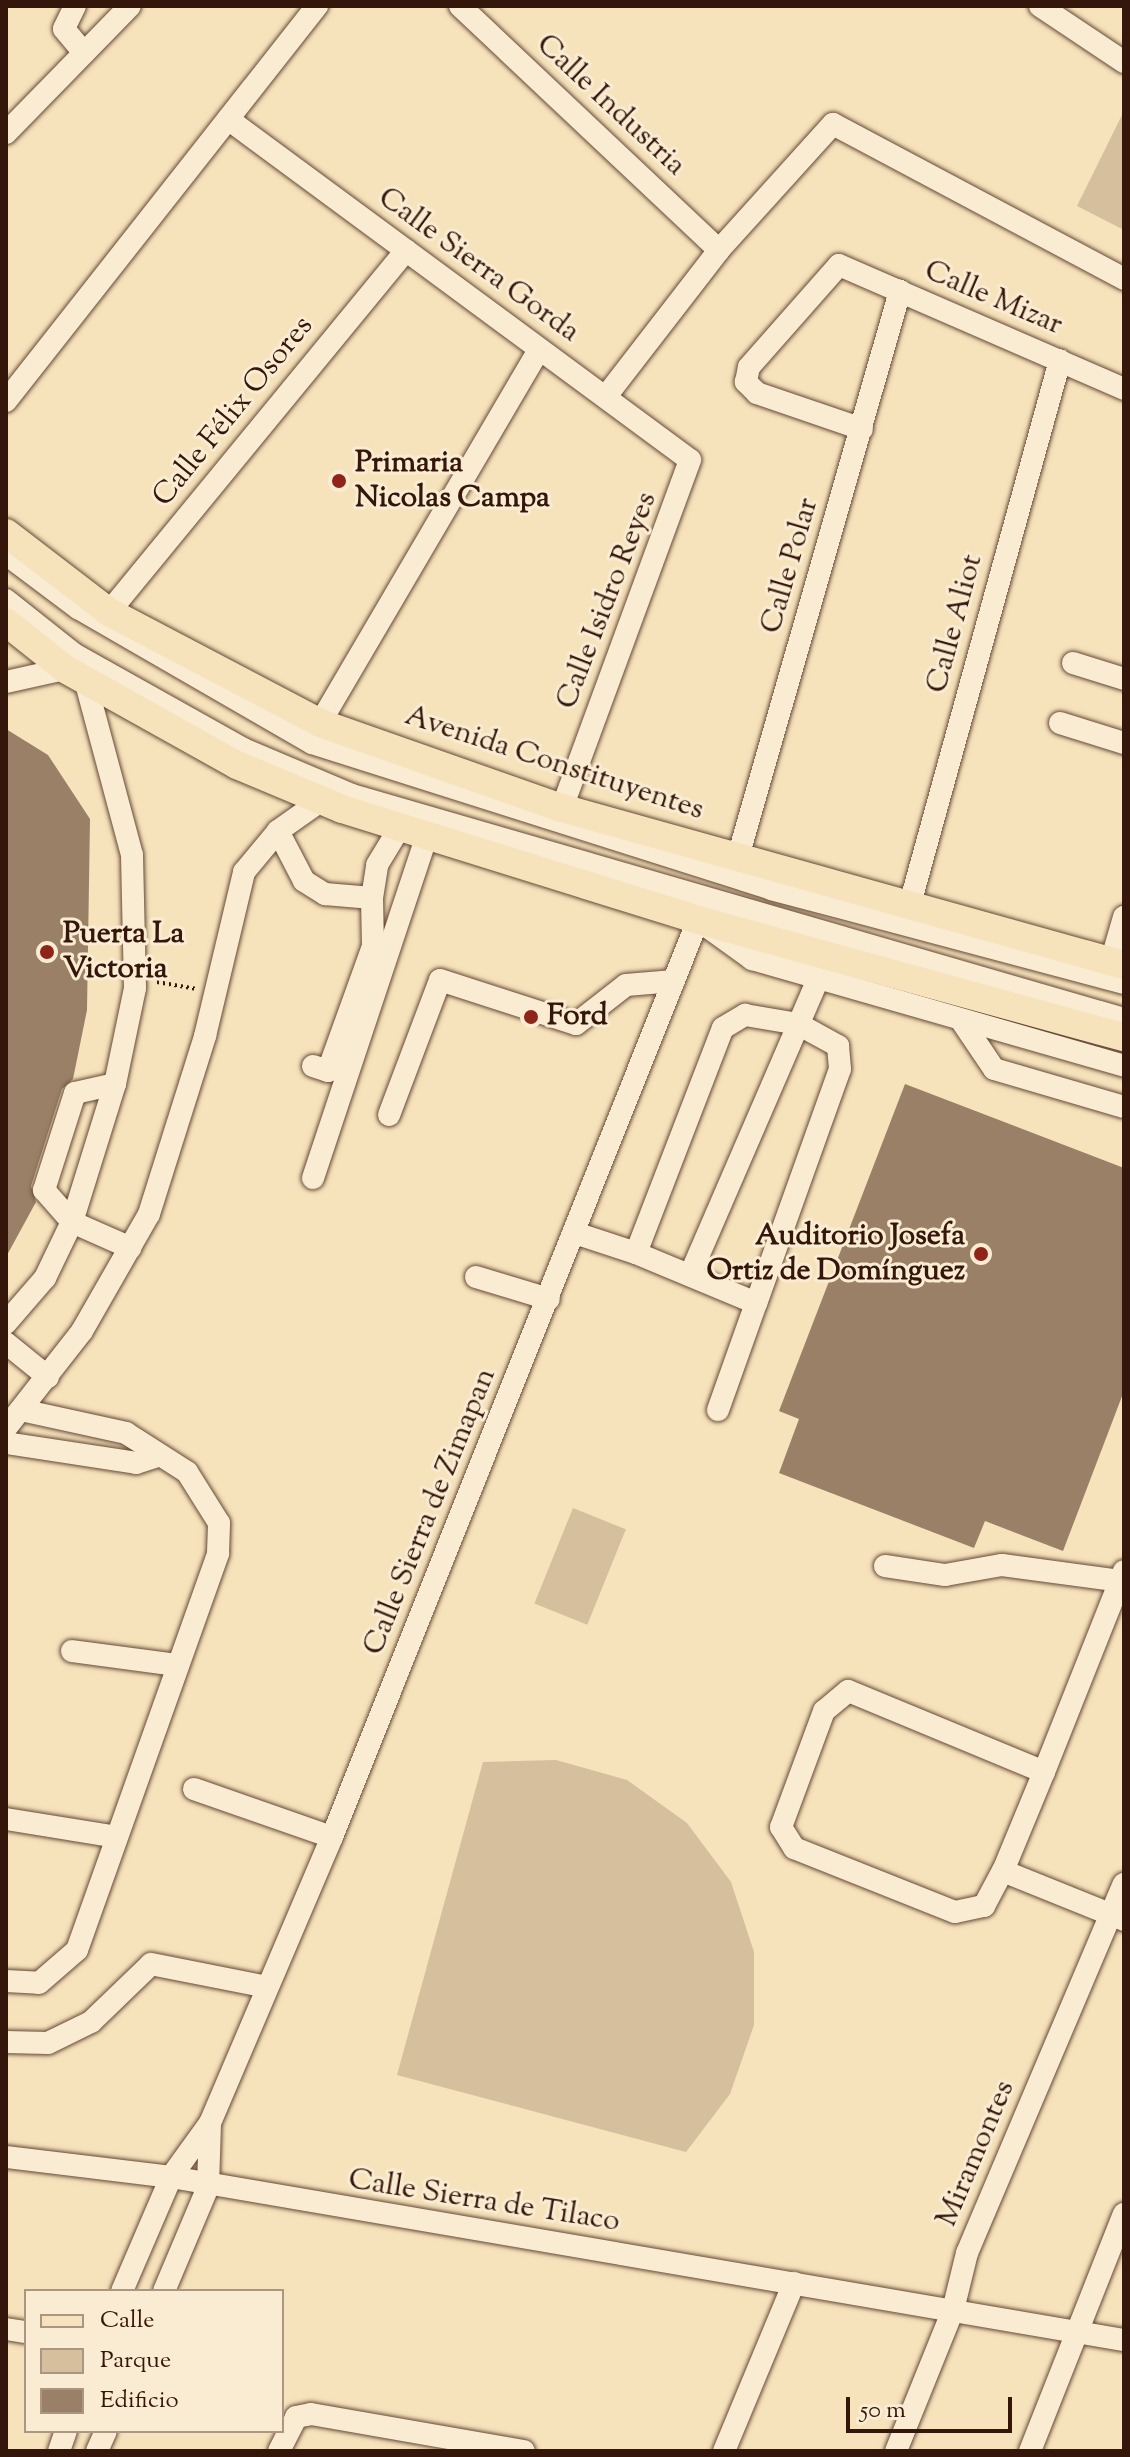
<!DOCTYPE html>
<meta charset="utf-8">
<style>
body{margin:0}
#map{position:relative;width:1130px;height:2457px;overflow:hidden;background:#f6e2bb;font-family:"Sorts Mill Goudy",serif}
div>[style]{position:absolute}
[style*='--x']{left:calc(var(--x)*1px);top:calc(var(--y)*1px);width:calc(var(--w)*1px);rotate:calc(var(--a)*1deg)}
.green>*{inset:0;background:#d5bf9d;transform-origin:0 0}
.building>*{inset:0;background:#998066}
.path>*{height:4px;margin-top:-2px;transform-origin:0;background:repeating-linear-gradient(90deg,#35160a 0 2px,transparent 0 6px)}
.roads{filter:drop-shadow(0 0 2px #654936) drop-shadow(0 0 2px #654936)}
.minor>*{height:22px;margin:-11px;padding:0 11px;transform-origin:11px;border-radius:11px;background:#f9ecd3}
.major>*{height:28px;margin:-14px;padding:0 14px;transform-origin:14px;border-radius:14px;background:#f6e2bb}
.dots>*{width:22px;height:22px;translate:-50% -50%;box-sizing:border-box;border:4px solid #f9ecd3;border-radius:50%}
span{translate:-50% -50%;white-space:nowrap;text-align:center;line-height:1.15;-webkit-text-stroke:6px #f9ecd3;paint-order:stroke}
.street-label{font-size:30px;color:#35160a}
.poi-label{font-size:30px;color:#35160a;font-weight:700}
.left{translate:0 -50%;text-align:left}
.right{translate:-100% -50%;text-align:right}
.frame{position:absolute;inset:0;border:8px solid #35160a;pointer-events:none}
.legend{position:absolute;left:24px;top:2289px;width:260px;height:144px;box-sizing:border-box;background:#f9ecd3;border:2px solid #ab9683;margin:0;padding:10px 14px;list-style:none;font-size:24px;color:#35160a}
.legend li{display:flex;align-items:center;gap:16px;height:40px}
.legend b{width:40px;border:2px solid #ab9683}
.scale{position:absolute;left:846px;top:2397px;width:166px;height:36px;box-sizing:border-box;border:4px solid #35160a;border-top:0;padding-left:10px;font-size:24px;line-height:28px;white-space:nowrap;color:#35160a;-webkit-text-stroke:6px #f9ecd3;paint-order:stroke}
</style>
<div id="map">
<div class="green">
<i style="clip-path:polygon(1124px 111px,1124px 230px,1077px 206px)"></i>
<i style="left:573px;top:1508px;width:57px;height:103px;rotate:22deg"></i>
<i style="clip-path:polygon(556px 1760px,627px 1780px,687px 1823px,731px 1882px,754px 1952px,754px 2025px,730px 2094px,686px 2152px,397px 2075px,483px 1762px)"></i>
</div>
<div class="building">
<i style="clip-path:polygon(6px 729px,48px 755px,90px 819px,87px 1010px,73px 1079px,62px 1089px,31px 1186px,36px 1202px,6px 1257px)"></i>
<i style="clip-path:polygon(905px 1084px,1124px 1168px,1124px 1391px,1063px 1551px,985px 1521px,974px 1548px,779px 1473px,799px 1419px,779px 1411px)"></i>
</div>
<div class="path">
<i style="--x:157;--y:982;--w:39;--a:10"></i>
</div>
<div class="roads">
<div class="minor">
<i style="--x:75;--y:6;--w:25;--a:116"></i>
<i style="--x:64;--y:29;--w:31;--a:50"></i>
<i style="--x:460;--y:6;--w:356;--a:43.3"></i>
<i style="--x:1040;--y:6;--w:101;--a:33.7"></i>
<i style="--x:228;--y:119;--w:574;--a:36.43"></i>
<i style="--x:690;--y:460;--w:371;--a:110.2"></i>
<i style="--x:6;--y:133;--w:177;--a:-45.7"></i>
<i style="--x:607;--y:395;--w:183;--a:-52.3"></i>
<i style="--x:719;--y:250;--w:170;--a:-47.9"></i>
<i style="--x:833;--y:124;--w:330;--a:28"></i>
<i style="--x:6;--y:401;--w:503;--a:-51.79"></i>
<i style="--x:862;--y:429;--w:111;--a:-161.1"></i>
<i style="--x:757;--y:393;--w:16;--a:-135"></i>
<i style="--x:746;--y:382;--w:15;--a:-79"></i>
<i style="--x:749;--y:367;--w:136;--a:-48.6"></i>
<i style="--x:839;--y:265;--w:311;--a:23.5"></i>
<i style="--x:6;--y:554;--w:90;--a:36.9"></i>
<i style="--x:78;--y:608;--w:270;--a:30"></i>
<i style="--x:312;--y:743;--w:482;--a:17.6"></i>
<i style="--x:771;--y:889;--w:365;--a:14.9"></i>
<i style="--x:6;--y:600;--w:87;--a:38.5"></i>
<i style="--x:74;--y:654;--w:194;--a:29.3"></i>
<i style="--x:243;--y:749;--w:118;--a:22.9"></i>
<i style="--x:352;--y:795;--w:804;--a:16.18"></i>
<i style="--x:109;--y:612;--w:468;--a:-50.6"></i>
<i style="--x:1073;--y:663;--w:53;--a:17.4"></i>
<i style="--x:6;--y:682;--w:60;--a:-12.4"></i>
<i style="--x:320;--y:723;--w:433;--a:-59.6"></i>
<i style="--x:1060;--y:723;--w:67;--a:17.4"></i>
<i style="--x:278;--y:831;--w:56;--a:62.5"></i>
<i style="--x:304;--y:881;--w:25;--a:32"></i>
<i style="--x:325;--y:894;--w:47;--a:4.9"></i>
<i style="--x:372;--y:898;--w:33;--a:-81"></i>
<i style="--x:377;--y:865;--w:44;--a:-58.8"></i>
<i style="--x:738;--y:857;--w:589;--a:-74.03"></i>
<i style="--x:910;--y:904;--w:564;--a:-74.58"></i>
<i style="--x:1111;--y:962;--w:47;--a:-73.9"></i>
<i style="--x:745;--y:1015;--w:54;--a:9.6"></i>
<i style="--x:798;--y:1024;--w:46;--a:28.8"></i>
<i style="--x:838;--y:1046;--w:23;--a:85"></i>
<i style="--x:840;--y:1069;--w:249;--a:109.7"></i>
<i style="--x:756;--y:1303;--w:130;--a:-157.4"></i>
<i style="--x:636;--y:1253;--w:241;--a:-68.9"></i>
<i style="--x:723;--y:1028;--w:26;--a:-31"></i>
<i style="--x:963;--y:1023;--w:55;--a:56"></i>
<i style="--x:994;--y:1069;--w:135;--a:16.3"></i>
<i style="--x:313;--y:1066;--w:16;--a:18"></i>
<i style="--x:328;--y:1071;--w:133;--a:-70.2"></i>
<i style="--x:373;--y:946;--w:48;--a:-91.2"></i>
<i style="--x:115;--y:1084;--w:41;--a:167.3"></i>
<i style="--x:75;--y:1093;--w:102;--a:107.7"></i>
<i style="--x:44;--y:1190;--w:43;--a:48.8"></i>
<i style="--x:72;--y:1222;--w:64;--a:23.8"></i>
<i style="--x:389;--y:1115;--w:144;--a:-69.3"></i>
<i style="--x:440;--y:980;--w:143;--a:17.9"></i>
<i style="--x:576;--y:1024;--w:63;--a:-38"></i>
<i style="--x:626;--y:985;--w:48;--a:-4.8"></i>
<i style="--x:313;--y:1178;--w:361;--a:-71.6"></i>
<i style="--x:575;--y:1233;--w:64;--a:18.2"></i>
<i style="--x:690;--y:1275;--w:322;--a:-66.6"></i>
<i style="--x:476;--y:1277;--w:76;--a:16.8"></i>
<i style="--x:6;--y:1323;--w:60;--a:-49.1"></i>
<i style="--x:45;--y:1278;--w:62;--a:-64.3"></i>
<i style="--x:72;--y:1222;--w:145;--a:-72.7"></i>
<i style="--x:115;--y:1084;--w:98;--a:-78.2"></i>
<i style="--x:135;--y:988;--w:133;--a:-91.3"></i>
<i style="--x:132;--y:855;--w:181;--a:-105"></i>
<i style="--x:6;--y:1343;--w:54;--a:39"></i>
<i style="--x:718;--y:1410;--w:114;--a:-70.4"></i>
<i style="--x:6;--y:1428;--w:123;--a:-51.9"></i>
<i style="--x:82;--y:1331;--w:135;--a:-60.2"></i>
<i style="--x:149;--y:1214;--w:187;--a:-72.5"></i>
<i style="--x:205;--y:1036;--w:169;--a:-76.6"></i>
<i style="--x:244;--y:872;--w:53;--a:-50.3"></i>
<i style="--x:278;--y:831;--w:54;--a:-35.2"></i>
<i style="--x:6;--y:1443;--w:132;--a:8.7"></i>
<i style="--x:136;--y:1463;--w:25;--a:-18"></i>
<i style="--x:885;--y:1566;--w:61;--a:8.5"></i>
<i style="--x:945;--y:1575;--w:58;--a:-10"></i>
<i style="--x:1002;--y:1565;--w:119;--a:7.7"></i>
<i style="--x:72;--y:1651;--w:106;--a:7.6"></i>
<i style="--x:1044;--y:1772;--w:212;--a:-157.5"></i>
<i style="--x:848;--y:1691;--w:31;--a:140"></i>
<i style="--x:824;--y:1711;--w:124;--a:110.3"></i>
<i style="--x:781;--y:1827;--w:25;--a:58"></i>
<i style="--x:794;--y:1848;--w:173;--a:21.7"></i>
<i style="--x:955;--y:1912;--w:30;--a:-12"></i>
<i style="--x:984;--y:1906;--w:40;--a:-62"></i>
<i style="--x:1003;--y:1871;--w:107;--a:-67.5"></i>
<i style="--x:1044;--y:1772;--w:216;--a:-68.3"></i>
<i style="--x:194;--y:1789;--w:146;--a:19.2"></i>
<i style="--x:6;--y:1819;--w:112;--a:9.2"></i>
<i style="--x:1003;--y:1871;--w:131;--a:22"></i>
<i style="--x:6;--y:1981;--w:33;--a:3"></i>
<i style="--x:39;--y:1983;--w:50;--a:-41"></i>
<i style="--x:77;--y:1950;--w:421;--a:-70.4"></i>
<i style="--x:218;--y:1553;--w:30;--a:-88"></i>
<i style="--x:219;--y:1523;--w:60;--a:-122.1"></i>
<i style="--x:187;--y:1472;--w:72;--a:-147.4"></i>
<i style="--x:126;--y:1433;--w:107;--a:-167.6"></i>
<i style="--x:6;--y:2042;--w:42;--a:1.4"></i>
<i style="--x:48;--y:2043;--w:48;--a:-26"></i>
<i style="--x:91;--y:2022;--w:83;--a:-44"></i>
<i style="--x:151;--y:1964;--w:118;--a:11.2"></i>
<i style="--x:6;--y:2157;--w:166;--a:6.9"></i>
<i style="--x:171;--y:2177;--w:967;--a:9.71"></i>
<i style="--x:122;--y:2291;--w:124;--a:-66.7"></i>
<i style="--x:171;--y:2177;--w:67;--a:-54.2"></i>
<i style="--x:210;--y:2123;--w:311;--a:-66.9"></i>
<i style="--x:332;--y:1837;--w:987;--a:-68.24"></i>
<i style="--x:698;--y:920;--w:67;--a:35.8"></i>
<i style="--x:752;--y:959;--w:387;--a:16"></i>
<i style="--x:164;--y:2291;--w:113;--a:-67.1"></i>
<i style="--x:208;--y:2187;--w:64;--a:-88.2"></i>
<i style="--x:6;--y:2329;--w:20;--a:9"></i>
<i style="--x:59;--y:2451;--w:21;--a:-71"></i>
<i style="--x:97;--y:2451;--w:22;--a:-66"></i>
<i style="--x:279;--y:2451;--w:38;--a:-63"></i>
<i style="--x:296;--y:2417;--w:15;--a:-11"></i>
<i style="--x:311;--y:2414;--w:216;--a:9.9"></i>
<i style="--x:724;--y:2451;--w:182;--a:-67.4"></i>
<i style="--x:896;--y:2451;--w:152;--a:-68"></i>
<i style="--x:953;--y:2310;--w:59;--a:-76.2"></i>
<i style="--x:967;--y:2253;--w:401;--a:-67"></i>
<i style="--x:1030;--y:2451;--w:255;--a:-68.4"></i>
</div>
<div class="major">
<i style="--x:6;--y:533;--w:130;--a:37.5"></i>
<i style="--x:109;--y:612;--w:238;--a:27.7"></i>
<i style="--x:320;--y:723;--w:256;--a:19.4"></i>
<i style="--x:562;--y:808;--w:584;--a:15.61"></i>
<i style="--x:6;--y:622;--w:75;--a:38.5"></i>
<i style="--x:65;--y:669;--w:197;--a:29.2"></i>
<i style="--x:237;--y:765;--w:114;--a:22.7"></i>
<i style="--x:342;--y:809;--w:373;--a:17.3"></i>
<i style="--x:698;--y:920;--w:442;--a:15.4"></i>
</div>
</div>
<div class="dots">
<i style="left:339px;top:481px;background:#8f2418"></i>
<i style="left:47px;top:952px;background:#8f2418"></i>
<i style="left:531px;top:1017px;background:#8f2418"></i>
<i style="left:981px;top:1254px;background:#8f2418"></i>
</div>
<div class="street-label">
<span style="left:610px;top:106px;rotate:43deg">Calle Industria</span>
<span style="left:478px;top:266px;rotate:36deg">Calle Sierra Gorda</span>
<span style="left:993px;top:299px;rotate:23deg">Calle Mizar</span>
<span style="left:234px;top:412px;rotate:-51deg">Calle Félix Osores</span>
<span style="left:791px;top:566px;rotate:-74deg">Calle Polar</span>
<span style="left:608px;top:601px;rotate:-69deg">Calle Isidro Reyes</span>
<span style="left:956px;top:624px;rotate:-75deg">Calle Aliot</span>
<span style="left:554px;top:764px;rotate:18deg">Avenida Constituyentes</span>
<span style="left:431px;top:1512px;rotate:-68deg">Calle Sierra de Zimapan</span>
<span style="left:977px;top:2154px;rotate:-67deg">Miramontes</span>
<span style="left:484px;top:2202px;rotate:9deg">Calle Sierra de Tilaco</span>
</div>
<div class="poi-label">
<span class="left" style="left:355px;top:481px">Primaria<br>Nicolas Campa</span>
<span class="left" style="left:63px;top:952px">Puerta La<br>Victoria</span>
<span class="left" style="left:547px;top:1017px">Ford</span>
<span class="right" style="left:965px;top:1254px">Auditorio Josefa<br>Ortiz de Domínguez</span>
</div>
<div class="frame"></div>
<ul class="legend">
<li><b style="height:10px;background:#f6e2bb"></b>Calle</li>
<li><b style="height:22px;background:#d5bf9d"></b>Parque</li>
<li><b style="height:22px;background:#998066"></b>Edificio</li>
</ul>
<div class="scale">50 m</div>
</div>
